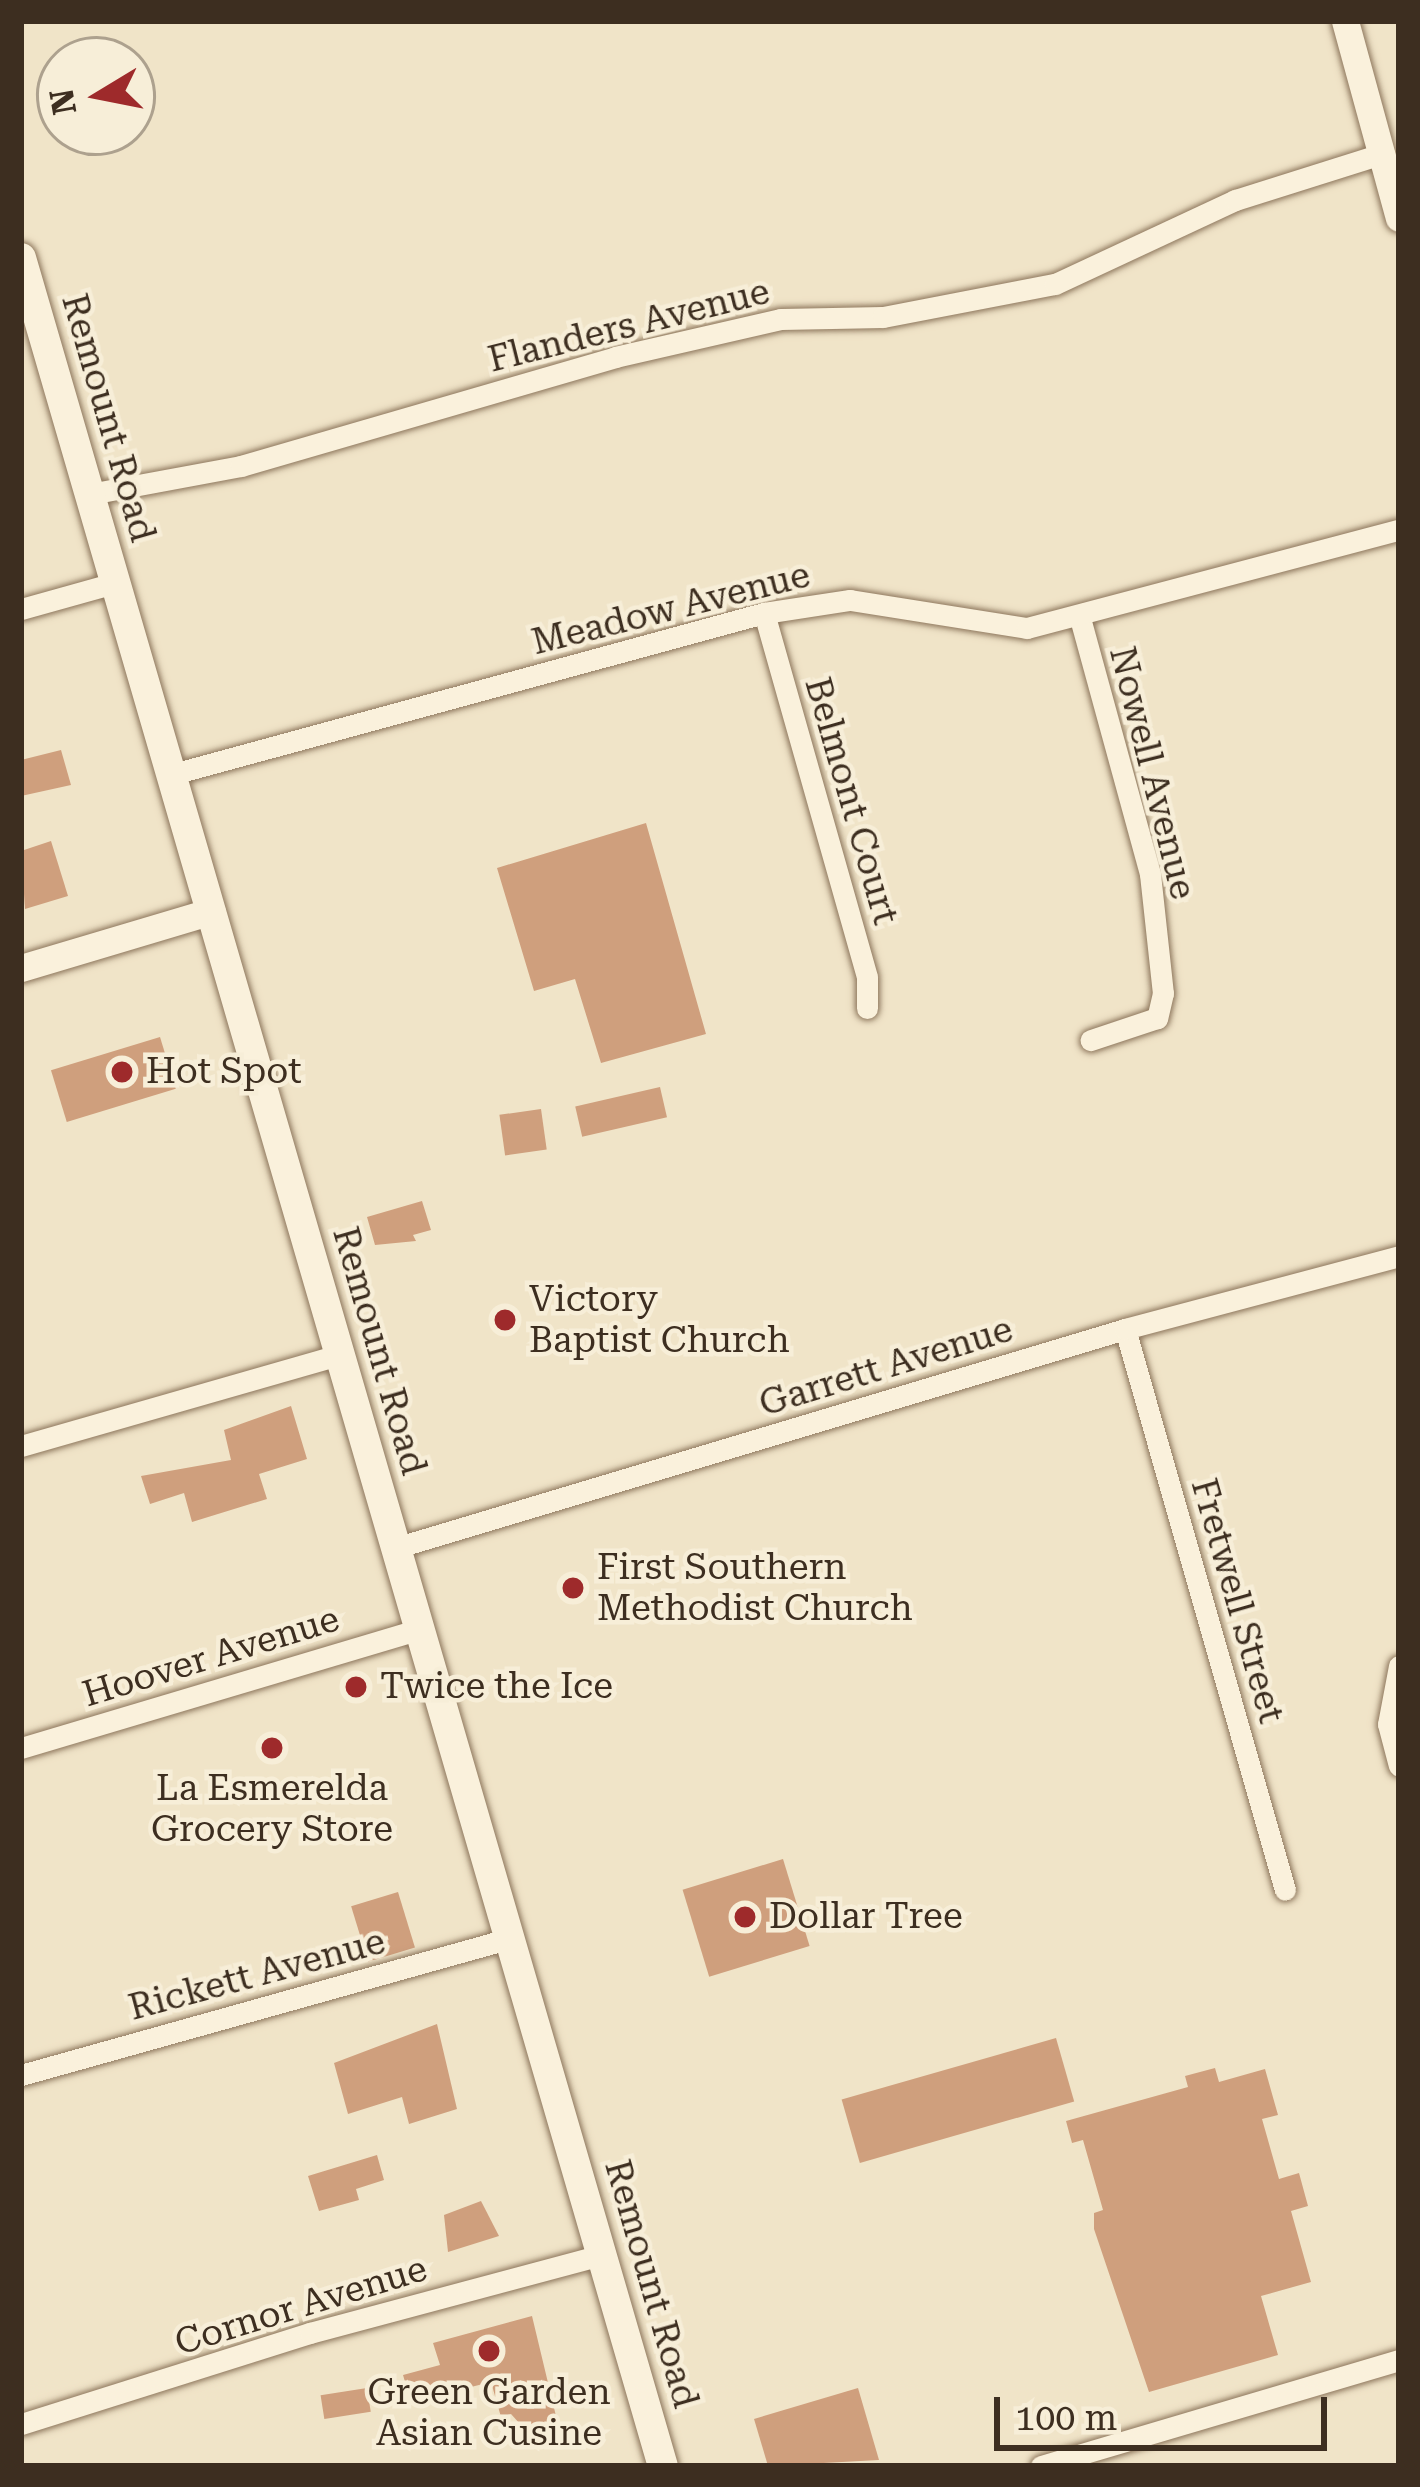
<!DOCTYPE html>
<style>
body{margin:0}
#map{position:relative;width:1420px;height:2487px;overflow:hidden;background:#f0e4c8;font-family:"Roboto Serif",serif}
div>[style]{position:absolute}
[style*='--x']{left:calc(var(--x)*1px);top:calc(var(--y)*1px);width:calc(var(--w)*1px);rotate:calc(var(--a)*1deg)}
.building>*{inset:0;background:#cf9f7d;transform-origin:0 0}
.roads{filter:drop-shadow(0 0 3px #8d765c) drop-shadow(0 0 3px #8d765c)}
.minor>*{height:21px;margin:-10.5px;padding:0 10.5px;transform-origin:10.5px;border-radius:10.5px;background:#faf1dc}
.tertiary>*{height:27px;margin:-13.5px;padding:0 13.5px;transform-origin:13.5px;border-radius:13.5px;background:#faf1dc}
.secondary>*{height:30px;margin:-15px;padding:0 15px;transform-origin:15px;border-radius:15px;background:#faf1dc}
.dots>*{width:33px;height:33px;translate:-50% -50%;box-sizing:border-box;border:6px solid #f7eed8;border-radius:50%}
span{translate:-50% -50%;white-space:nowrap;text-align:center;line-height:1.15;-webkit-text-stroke:9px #f7eed8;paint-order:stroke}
.street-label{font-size:36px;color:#3d2e20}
.poi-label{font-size:36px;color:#3d2e20}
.left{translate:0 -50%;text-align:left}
.frame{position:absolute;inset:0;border:24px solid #3d2e20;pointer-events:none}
.north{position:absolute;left:36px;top:36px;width:120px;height:120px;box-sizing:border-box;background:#f7eed8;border:3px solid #ada18e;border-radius:50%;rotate:260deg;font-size:33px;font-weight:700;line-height:48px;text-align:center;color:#3d2e20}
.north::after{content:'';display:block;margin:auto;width:42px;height:54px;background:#9e2a2b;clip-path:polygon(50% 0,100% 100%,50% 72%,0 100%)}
.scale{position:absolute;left:994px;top:2397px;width:333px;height:54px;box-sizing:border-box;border:6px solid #3d2e20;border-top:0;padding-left:15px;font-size:36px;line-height:42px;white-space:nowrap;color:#3d2e20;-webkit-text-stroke:9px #f7eed8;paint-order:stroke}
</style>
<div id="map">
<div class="building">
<i style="clip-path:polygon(61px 750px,71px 785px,21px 796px,21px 760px)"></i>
<i style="clip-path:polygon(646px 823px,706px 1034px,601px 1063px,575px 979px,534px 991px,497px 868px)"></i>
<i style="clip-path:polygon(51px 841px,68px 896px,25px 909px,21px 851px)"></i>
<i style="left:160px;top:1037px;width:54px;height:114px;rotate:73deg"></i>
<i style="left:660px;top:1087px;width:31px;height:87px;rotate:77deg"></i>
<i style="left:541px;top:1109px;width:41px;height:42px;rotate:82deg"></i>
<i style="clip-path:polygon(422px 1201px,431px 1230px,413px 1235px,416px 1241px,375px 1245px,367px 1217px)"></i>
<i style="clip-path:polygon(291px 1406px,307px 1459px,259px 1474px,267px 1499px,192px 1522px,184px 1493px,150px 1504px,141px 1476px,231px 1460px,224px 1430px)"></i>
<i style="left:783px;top:1859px;width:91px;height:105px;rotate:73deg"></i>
<i style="left:398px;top:1892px;width:58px;height:49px;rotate:73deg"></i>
<i style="clip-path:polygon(437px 2024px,457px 2109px,409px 2124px,402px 2097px,348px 2114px,334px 2063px)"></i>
<i style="left:1056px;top:2038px;width:66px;height:223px;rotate:74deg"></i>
<i style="clip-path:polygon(1215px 2068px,1219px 2082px,1265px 2069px,1278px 2115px,1262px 2119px,1279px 2179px,1299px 2173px,1308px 2206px,1291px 2211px,1311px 2282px,1261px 2296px,1278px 2355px,1149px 2392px,1094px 2229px,1094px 2213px,1103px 2210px,1083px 2140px,1072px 2143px,1066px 2121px,1188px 2087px,1185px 2076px)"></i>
<i style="clip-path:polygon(377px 2155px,384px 2180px,356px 2189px,359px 2200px,319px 2211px,308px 2176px)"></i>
<i style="clip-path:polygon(481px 2201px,499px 2236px,448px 2252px,444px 2215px)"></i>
<i style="clip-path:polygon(532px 2316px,561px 2437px,526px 2446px,520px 2424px,511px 2414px,501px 2417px,491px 2382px,411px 2402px,403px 2375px,440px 2365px,433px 2343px)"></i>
<i style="left:367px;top:2388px;width:24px;height:47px;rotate:81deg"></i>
<i style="clip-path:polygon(858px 2388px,879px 2460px,768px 2466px,754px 2419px)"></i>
</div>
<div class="roads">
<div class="minor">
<i style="--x:90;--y:494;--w:154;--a:-10.5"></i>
<i style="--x:241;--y:466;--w:390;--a:-16.2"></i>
<i style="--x:615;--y:357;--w:170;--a:-12.9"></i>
<i style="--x:781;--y:319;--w:102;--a:-1.1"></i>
<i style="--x:883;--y:317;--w:175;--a:-10.9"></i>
<i style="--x:1055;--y:284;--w:199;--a:-25"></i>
<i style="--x:1235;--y:200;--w:156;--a:-17.5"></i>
<i style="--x:21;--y:609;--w:97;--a:-15.6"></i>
<i style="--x:764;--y:613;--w:378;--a:74.2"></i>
<i style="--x:867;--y:977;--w:31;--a:90"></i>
<i style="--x:1080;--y:618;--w:265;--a:74.7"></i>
<i style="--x:1150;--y:874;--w:120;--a:83.8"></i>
<i style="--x:1163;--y:993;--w:26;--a:103"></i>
<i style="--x:1157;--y:1018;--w:70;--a:161.6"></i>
<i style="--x:173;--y:774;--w:613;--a:-15.24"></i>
<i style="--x:764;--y:613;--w:87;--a:-8.6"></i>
<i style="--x:850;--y:600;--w:179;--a:9"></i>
<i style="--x:1027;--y:628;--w:385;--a:-14.8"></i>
<i style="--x:1125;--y:1329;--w:583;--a:74.08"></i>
<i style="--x:21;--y:1446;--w:331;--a:-16"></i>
<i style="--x:395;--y:1548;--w:762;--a:-16.7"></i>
<i style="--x:1125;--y:1329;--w:284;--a:-14.9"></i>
<i style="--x:1399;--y:1666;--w:59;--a:100.7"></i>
<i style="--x:1388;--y:1724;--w:43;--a:75.3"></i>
<i style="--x:21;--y:1748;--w:416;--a:-16.6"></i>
<i style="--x:21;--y:2075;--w:509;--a:-15.62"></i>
<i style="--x:21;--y:2424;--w:303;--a:-17.5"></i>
<i style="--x:310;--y:2333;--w:301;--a:-15"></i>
<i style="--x:1041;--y:2466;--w:373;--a:-16.5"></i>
</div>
<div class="tertiary">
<i style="--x:1345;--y:21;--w:204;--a:74.7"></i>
<i style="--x:21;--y:968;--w:199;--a:-16.6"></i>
</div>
<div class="secondary">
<i style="--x:21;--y:258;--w:2299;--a:73.79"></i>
</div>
</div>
<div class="dots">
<i style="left:122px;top:1072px;background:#9e2a2b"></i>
<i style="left:505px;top:1320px;background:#9e2a2b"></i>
<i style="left:573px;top:1588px;background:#9e2a2b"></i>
<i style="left:356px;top:1687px;background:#9e2a2b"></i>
<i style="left:272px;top:1748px;background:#9e2a2b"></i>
<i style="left:745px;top:1917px;background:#9e2a2b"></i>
<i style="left:489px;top:2351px;background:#9e2a2b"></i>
</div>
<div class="street-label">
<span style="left:629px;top:326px;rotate:-14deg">Flanders Avenue</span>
<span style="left:108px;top:418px;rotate:74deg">Remount Road</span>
<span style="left:671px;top:609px;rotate:-14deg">Meadow Avenue</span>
<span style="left:1152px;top:773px;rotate:76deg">Nowell Avenue</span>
<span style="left:851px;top:801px;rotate:74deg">Belmont Court</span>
<span style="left:379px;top:1351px;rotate:74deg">Remount Road</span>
<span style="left:886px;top:1367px;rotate:-17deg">Garrett Avenue</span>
<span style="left:1237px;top:1601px;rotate:74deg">Fretwell Street</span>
<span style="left:211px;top:1657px;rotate:-17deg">Hoover Avenue</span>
<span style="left:257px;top:1975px;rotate:-15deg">Rickett Avenue</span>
<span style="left:651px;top:2284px;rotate:74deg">Remount Road</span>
<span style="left:301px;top:2306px;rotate:-17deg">Cornor Avenue</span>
</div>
<div class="poi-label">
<span class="left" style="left:146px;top:1072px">Hot Spot</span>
<span class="left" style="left:529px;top:1320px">Victory<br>Baptist Church</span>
<span class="left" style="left:597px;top:1588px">First Southern<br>Methodist Church</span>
<span class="left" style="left:380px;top:1687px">Twice the Ice</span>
<span style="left:272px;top:1809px">La Esmerelda<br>Grocery Store</span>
<span class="left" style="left:769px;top:1917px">Dollar Tree</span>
<span style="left:489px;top:2413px">Green Garden<br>Asian Cusine</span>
</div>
<div class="frame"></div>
<div class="north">N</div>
<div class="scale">100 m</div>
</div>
